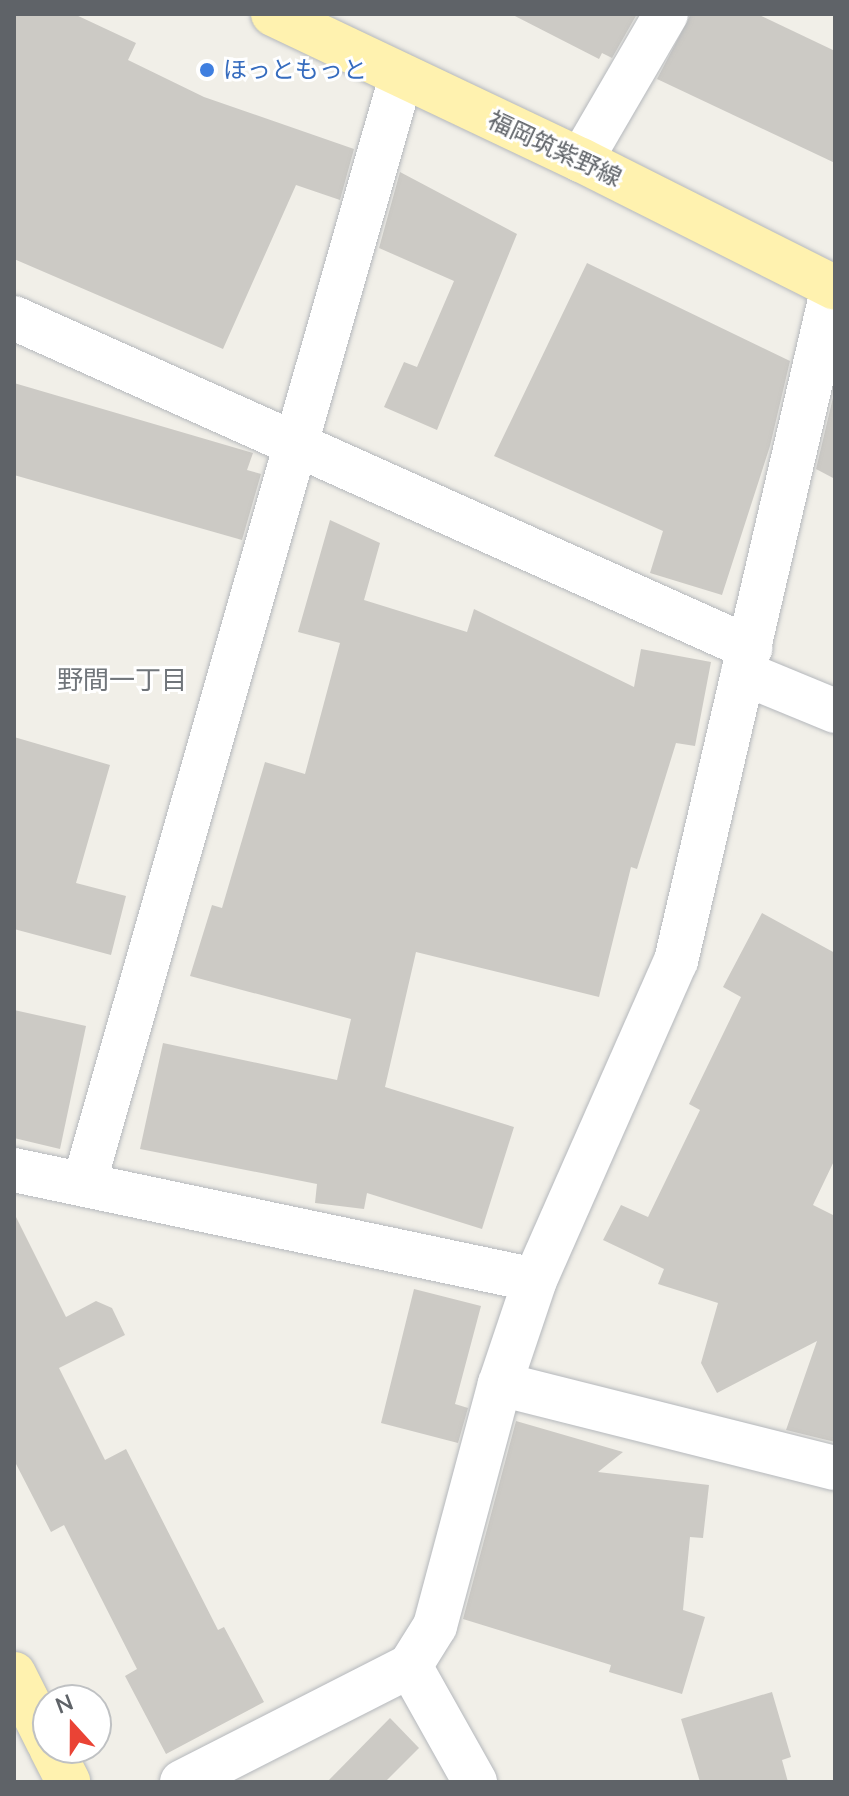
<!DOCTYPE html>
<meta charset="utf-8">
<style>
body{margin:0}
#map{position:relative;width:849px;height:1796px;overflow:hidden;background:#f1efe8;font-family:Mulish,"Noto Sans JP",sans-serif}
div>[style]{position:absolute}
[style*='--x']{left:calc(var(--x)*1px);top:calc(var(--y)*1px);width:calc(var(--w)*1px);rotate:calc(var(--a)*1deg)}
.building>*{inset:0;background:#cccac5}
.roads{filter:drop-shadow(0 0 2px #b5b8bc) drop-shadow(0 0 2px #b5b8bc)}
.minor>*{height:44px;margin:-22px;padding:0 22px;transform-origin:22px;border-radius:22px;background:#fff}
.major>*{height:44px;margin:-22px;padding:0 22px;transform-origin:22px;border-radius:22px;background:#fff2af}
.dots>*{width:22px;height:22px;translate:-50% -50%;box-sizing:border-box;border:4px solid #fff;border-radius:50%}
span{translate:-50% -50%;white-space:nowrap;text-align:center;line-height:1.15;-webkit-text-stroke:6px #fff;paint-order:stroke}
.shop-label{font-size:24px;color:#366cbe}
.left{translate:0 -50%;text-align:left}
.street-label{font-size:24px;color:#5f6368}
.neighbourhood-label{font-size:26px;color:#70757a}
.frame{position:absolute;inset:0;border:16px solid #5f6368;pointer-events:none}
.north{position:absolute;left:32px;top:1684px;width:80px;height:80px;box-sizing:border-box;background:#fff;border:2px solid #bfc1c3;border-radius:50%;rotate:339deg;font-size:22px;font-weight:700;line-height:32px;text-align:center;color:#5f6368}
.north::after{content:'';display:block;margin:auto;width:28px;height:36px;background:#ea4335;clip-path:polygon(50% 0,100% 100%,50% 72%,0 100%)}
</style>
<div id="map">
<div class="building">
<i style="clip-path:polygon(14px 14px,74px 14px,136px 43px,128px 60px,204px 97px,354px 149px,340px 200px,296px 185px,223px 349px,14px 259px)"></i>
<i style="clip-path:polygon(511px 14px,637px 14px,612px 58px,602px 53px,599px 59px)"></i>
<i style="clip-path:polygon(691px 14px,757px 14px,835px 51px,835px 163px,657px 79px)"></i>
<i style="clip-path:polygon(400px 172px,517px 234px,437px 430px,384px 407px,404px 362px,417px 367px,454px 281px,379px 248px)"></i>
<i style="clip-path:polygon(587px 263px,790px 361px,770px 446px,722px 595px,650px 573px,663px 531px,494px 456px)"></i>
<i style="clip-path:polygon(14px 383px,253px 453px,247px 470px,261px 474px,242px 540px,14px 475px)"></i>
<i style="clip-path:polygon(835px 389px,835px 479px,816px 469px)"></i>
<i style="clip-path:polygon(330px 520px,380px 543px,364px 600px,467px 632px,474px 609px,634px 687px,641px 649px,711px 662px,695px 746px,676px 743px,637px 869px,631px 867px,599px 997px,416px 952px,385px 1087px,514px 1127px,482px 1229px,367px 1193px,364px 1209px,315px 1203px,317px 1184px,140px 1149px,163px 1043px,337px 1080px,351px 1019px,190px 976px,212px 905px,222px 908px,265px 762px,305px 774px,340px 643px,298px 632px)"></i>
<i style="clip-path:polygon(14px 737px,110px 765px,76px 883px,126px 896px,111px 955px,14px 929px)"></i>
<i style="clip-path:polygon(762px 913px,835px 953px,835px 1159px,813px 1205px,835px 1216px,835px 1442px,786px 1430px,817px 1341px,717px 1393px,701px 1363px,718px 1303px,658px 1284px,664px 1269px,603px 1240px,621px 1205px,648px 1217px,700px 1110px,689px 1104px,741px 997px,723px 987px)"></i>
<i style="clip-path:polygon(14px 1010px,86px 1026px,60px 1149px,14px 1138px)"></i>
<i style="clip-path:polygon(14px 1213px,66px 1317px,96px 1301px,112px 1308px,125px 1335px,59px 1368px,105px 1460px,126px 1449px,218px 1630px,224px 1627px,264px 1702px,166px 1754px,125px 1676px,137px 1669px,64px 1525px,51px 1532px,14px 1460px)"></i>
<i style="clip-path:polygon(414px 1289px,481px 1306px,455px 1404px,468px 1408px,458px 1443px,381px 1423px)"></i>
<i style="clip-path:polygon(516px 1421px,623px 1452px,598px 1472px,709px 1485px,703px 1538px,690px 1537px,683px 1610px,705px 1617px,682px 1694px,609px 1672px,611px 1665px,463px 1619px)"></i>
<i style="clip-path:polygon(772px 1692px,791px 1757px,782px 1760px,788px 1782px,700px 1782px,681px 1719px)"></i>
<i style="clip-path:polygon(390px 1718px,419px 1748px,385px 1782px,327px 1782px)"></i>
</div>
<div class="roads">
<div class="minor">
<i style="--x:581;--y:160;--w:169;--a:-59.8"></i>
<i style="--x:14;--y:318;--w:807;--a:24.15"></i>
<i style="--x:743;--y:673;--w:100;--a:22.4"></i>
<i style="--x:14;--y:1170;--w:532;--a:11.92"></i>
<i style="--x:84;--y:1184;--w:1151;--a:-74.02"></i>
<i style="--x:500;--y:1384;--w:345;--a:14.1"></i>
<i style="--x:410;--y:1666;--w:133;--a:60.7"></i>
<i style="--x:182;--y:1782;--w:256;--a:-27"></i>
<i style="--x:410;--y:1666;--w:47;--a:-58"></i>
<i style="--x:435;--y:1626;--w:251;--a:-75"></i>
<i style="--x:500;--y:1384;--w:110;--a:-71.4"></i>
<i style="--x:535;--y:1280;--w:349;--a:-66.2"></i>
<i style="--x:676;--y:961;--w:692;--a:-76.89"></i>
</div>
<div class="major">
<i style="--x:273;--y:14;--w:341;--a:25.4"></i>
<i style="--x:581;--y:160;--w:284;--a:26.7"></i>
<i style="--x:14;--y:1674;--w:76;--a:63.4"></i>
<i style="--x:51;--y:1748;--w:38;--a:63"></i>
</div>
</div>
<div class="dots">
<i style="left:207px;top:70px;background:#3f7fe0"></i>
</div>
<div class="shop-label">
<span class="left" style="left:223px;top:70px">ほっともっと</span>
</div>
<div class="street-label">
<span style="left:555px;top:149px;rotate:25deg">福岡筑紫野線</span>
</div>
<div class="neighbourhood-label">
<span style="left:122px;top:680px">野間一丁目</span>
</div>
<div class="frame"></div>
<div class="north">N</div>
</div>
